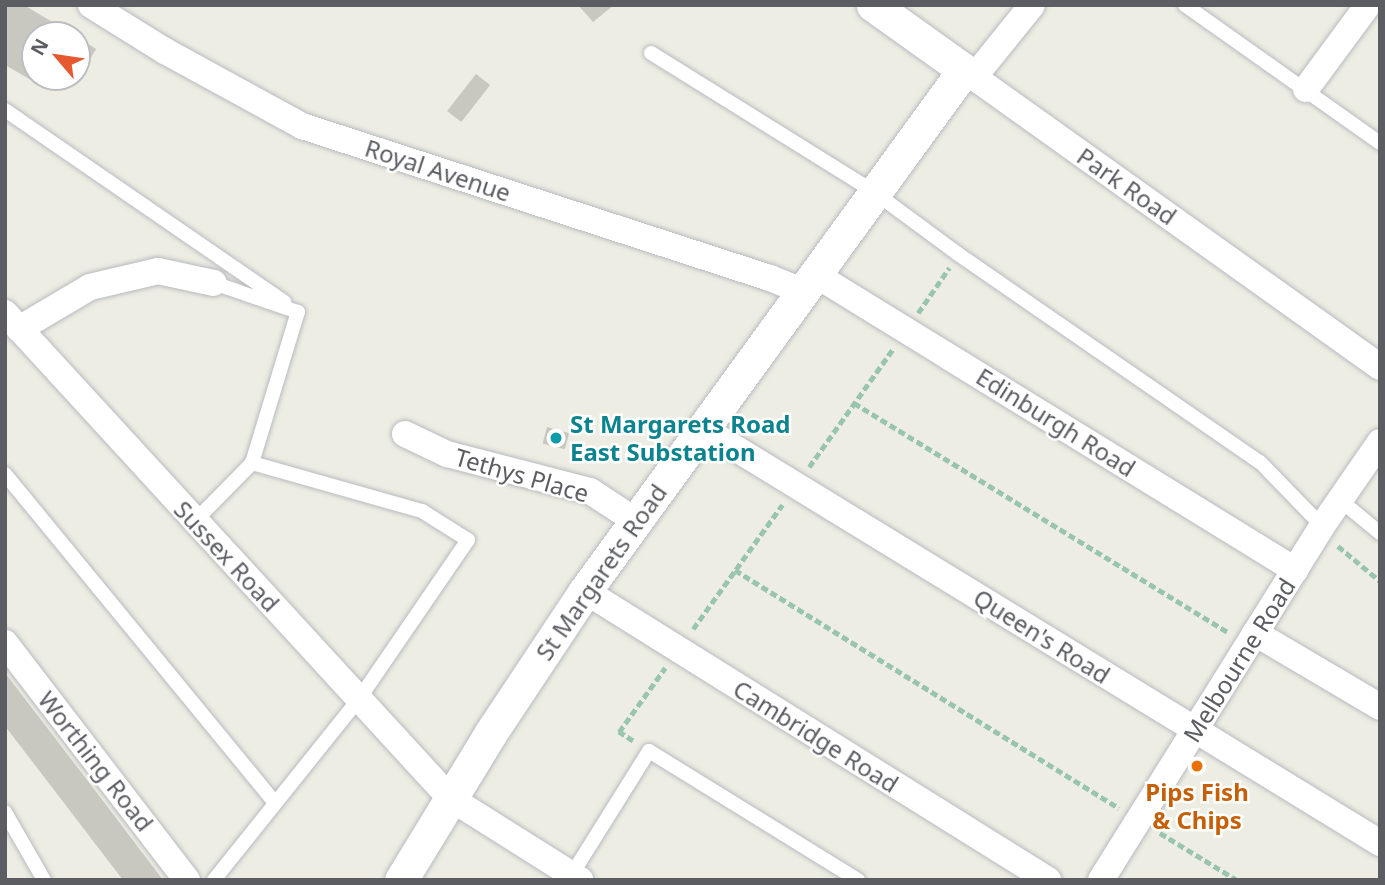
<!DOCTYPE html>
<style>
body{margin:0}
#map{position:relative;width:1385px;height:885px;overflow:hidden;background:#edede3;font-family:"Noto Sans",sans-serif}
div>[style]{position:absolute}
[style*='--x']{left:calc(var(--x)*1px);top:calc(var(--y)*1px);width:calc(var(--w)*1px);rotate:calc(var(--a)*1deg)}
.building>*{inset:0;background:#c8c7c0;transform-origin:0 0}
.path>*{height:4.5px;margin-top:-2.25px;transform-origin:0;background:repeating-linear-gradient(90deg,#99c5ac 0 7px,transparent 0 10.5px)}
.roads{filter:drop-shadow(0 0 2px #b8babf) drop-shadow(0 0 2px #b8babf)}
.service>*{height:14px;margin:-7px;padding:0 7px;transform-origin:7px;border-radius:7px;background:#fff}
.minor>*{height:26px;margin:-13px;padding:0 13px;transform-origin:13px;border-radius:13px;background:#fff}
.tertiary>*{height:33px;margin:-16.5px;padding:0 16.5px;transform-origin:16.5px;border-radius:16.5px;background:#fff}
.dots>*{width:19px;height:19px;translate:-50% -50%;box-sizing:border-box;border:4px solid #fff;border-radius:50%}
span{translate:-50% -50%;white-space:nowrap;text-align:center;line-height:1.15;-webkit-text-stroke:5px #fff;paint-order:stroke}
.street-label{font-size:24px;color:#5b5d63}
.culture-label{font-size:24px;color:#0d838f;font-weight:700}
.left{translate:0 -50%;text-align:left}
.food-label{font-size:24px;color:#c56008;font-weight:700}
.frame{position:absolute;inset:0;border:7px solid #5b5d63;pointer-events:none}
.north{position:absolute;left:21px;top:21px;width:70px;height:70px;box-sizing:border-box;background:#fff;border:2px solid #bdbec1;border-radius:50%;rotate:299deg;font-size:19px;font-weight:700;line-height:28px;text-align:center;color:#5b5d63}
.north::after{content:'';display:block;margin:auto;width:24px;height:32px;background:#e55931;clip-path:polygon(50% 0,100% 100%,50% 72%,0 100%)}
</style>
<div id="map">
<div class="building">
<i style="clip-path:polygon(5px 5px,24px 5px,74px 35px,35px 35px,35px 77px,49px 77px,43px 87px,7px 66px,5px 69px)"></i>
<i style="clip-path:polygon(578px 5px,614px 5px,593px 22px)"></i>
<i style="clip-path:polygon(77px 37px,96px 49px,82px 73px,77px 70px)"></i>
<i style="left:476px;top:74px;width:18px;height:47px;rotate:38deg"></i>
<i style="left:547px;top:427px;width:23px;height:17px;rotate:15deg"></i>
<i style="clip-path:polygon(5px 673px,94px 789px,163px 880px,123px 880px,5px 726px)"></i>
</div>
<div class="path">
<i style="--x:918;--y:313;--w:55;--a:-55.4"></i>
<i style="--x:854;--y:403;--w:440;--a:31.5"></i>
<i style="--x:809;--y:467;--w:145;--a:-54.6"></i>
<i style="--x:1338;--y:546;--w:55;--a:39.8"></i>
<i style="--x:735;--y:570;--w:452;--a:31.8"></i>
<i style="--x:693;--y:629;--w:153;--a:-54.3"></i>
<i style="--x:633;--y:741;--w:17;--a:-147"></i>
<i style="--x:619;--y:732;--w:79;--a:-54.3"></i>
<i style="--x:1160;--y:833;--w:90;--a:31.4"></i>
</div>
<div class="roads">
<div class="service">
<i style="--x:1185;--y:5;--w:239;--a:35.3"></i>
<i style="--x:651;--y:53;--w:263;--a:31.9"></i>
<i style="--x:874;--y:192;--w:104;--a:36.4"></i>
<i style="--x:958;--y:254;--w:367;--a:34.6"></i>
<i style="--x:1260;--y:462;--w:89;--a:45.9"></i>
<i style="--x:5;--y:110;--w:339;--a:34.5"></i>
<i style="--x:5;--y:474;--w:426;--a:50.6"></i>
<i style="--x:1340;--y:500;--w:52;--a:39.5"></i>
<i style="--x:195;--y:521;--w:81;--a:-45.5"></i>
<i style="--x:5;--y:812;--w:78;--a:60.2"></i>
<i style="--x:569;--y:879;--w:151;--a:-58"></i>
<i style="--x:649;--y:751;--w:246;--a:31.7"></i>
<i style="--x:214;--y:880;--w:232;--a:-51.3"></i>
<i style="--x:359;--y:699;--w:193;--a:-55.6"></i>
<i style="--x:468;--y:540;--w:54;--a:-147.8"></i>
<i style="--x:422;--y:511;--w:177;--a:-164.2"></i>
<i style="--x:252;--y:463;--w:158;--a:-73.1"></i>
<i style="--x:298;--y:312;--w:89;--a:-161"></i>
</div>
<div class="minor">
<i style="--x:91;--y:5;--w:87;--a:31.9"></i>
<i style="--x:165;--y:51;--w:156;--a:28.7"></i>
<i style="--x:302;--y:126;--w:492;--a:18"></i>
<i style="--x:770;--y:278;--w:37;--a:22"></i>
<i style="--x:964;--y:70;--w:511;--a:35.52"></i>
<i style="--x:974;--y:77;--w:92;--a:-51.1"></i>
<i style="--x:1306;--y:89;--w:104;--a:-53.6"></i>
<i style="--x:816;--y:275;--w:563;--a:31.63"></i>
<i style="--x:5;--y:313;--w:658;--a:47.46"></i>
<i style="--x:450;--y:798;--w:154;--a:32.2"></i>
<i style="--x:19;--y:329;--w:82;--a:-30.6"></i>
<i style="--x:90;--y:287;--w:70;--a:-13.2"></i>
<i style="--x:158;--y:271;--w:57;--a:12.1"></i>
<i style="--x:704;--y:429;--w:793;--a:31.48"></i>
<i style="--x:405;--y:434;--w:47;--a:25.5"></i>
<i style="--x:447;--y:454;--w:148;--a:14.5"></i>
<i style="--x:590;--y:491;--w:55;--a:33.1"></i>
<i style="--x:585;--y:591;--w:546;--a:31.97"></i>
<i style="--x:1255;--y:633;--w:145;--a:30.6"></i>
<i style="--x:5;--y:643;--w:299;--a:52.5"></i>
<i style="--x:1101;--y:880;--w:417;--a:-58"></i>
<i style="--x:1322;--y:526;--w:102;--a:-55.4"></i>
</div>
<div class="tertiary">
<i style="--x:401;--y:880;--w:171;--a:-58.6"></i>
<i style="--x:490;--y:734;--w:172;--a:-56.4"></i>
<i style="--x:585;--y:591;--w:644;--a:-53.97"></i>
<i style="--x:964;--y:70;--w:112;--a:-144.5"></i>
</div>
</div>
<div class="dots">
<i style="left:556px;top:438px;background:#0f9aa8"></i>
<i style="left:1197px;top:766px;background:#e8710a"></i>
</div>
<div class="street-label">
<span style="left:438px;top:170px;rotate:18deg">Royal Avenue</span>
<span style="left:1127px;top:186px;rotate:35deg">Park Road</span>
<span style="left:1056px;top:422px;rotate:32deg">Edinburgh Road</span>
<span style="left:522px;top:475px;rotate:16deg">Tethys Place</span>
<span style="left:227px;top:556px;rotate:47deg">Sussex Road</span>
<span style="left:601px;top:572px;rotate:-55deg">St Margarets Road</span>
<span style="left:1042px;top:636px;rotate:32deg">Queen's Road</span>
<span style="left:1239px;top:660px;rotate:-58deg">Melbourne Road</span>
<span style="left:816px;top:736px;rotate:32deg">Cambridge Road</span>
<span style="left:96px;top:761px;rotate:52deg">Worthing Road</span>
</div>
<div class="culture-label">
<span class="left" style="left:570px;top:438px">St Margarets Road<br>East Substation</span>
</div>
<div class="food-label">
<span style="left:1197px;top:806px">Pips Fish<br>&amp; Chips</span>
</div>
<div class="frame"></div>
<div class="north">N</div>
</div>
